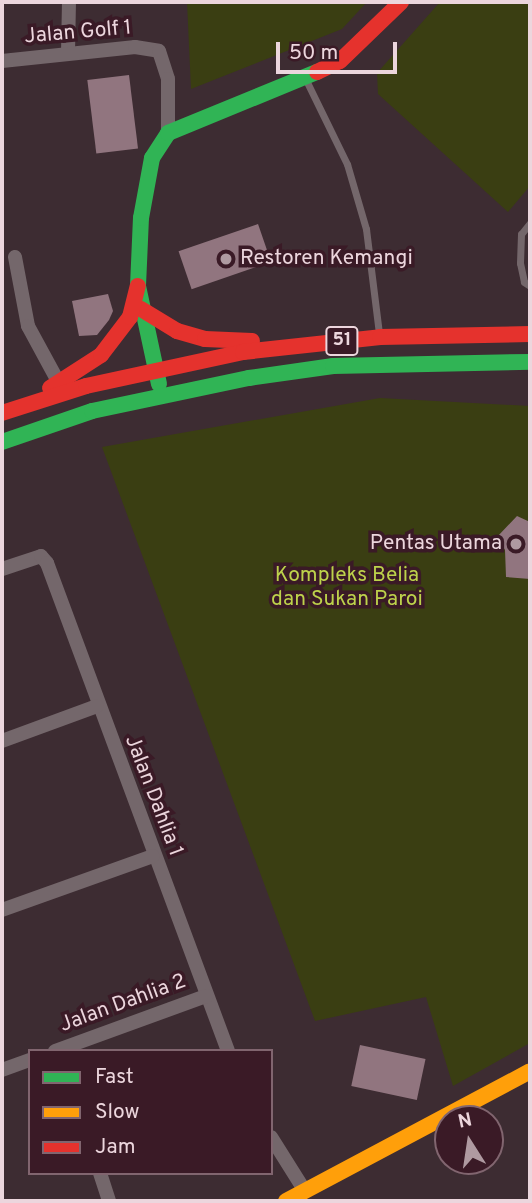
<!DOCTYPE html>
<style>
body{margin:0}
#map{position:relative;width:532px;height:1203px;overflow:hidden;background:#3d2c32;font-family:Overpass,sans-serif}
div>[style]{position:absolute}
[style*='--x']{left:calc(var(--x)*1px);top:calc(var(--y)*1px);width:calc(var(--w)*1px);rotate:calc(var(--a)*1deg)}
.green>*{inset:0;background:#3a3e12}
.building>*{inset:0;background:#91757f;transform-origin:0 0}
.lane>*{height:7px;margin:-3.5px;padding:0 3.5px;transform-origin:3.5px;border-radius:3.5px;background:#74676b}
.street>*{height:14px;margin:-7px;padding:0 7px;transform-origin:7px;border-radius:7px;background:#74676b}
.fast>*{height:16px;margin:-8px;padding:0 8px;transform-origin:8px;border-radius:8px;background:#30b455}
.slow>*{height:16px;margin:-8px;padding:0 8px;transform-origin:8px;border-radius:8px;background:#ff9f0a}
.jam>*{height:16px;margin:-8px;padding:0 8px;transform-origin:8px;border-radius:8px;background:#e5322d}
.dots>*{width:19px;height:19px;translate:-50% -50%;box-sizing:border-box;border:4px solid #3a1a26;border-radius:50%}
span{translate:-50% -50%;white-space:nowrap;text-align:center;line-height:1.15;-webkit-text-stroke:7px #3a1a26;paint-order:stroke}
.shield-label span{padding:2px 5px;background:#3a1a26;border:2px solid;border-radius:5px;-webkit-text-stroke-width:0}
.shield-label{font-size:19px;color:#ecd6dd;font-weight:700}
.street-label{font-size:21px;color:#ecd6dd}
.poi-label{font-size:21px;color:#ecd6dd}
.left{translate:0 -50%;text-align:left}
.right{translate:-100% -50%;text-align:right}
.park-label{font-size:21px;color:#bdd24b}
.frame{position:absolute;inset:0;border:4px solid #ecd6dd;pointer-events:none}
.legend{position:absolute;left:28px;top:1049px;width:245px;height:126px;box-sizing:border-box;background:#3a1a26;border:2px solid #81656f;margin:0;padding:9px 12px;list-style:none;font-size:21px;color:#ecd6dd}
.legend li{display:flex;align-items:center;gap:14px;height:35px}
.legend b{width:35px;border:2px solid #81656f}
.north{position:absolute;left:434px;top:1105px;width:70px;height:70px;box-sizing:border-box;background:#3a1a26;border:2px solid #81656f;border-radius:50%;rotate:348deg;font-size:19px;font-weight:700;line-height:28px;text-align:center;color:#ecd6dd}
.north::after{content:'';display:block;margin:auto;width:24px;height:32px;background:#af9aa1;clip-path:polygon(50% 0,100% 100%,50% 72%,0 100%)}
.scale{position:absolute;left:276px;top:42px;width:121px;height:32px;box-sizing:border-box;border:4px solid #ecd6dd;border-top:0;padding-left:9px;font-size:21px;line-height:24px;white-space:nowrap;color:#ecd6dd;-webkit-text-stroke:5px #3a1a26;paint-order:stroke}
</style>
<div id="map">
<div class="green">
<i style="clip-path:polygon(187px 2px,367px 2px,342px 29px,191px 89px)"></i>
<i style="clip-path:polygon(440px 2px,530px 2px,530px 186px,508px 212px,378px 94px,377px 73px)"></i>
<i style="clip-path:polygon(380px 398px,530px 406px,530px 1043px,453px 1086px,426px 997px,315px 1021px,102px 447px)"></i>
</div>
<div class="building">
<i style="left:129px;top:75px;width:74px;height:42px;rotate:83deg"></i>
<i style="left:258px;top:224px;width:40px;height:84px;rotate:71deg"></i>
<i style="clip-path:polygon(108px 294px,113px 311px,109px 320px,97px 335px,79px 336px,72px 301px)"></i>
<i style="clip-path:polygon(517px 516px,530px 522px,530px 579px,506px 577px,505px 550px,497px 537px)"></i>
<i style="left:360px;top:1045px;width:67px;height:42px;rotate:12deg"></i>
</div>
<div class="lane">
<i style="--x:305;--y:78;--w:96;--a:64"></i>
<i style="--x:347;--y:164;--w:68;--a:73.7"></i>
<i style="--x:366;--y:229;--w:105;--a:82.9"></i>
<i style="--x:530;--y:223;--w:14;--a:129"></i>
<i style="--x:521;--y:234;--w:29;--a:92"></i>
<i style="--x:520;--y:263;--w:19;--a:78"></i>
<i style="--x:524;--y:282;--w:7;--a:34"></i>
</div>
<div class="street">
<i style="--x:68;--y:53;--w:51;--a:-88.9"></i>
<i style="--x:2;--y:61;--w:134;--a:-6"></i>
<i style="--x:135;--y:47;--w:24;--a:9"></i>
<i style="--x:159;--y:51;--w:29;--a:72"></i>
<i style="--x:168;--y:79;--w:54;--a:90"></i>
<i style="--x:15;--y:257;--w:70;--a:79.3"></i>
<i style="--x:28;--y:326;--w:65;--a:61.5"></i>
<i style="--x:2;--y:569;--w:41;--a:-18.4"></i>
<i style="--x:41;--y:556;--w:9;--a:49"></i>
<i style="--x:47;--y:563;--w:520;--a:69.65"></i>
<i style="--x:2;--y:741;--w:101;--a:-20.2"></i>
<i style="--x:2;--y:910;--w:160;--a:-19.7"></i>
<i style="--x:55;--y:1051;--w:161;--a:-20"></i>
<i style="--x:2;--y:1070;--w:30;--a:-20"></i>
<i style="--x:271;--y:1137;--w:60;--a:57.9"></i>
<i style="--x:100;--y:1173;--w:29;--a:72"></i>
</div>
<div class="fast">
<i style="--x:159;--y:384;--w:100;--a:-102.1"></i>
<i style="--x:138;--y:286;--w:68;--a:-87.5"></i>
<i style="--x:141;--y:218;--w:61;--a:-79.6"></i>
<i style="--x:152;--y:158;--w:30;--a:-57"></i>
<i style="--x:168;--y:133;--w:161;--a:-22.3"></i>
<i style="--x:2;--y:442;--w:95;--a:-19"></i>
<i style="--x:92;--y:411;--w:160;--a:-11.9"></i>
<i style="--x:249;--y:378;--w:85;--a:-8.1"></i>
<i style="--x:333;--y:366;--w:197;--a:-1.2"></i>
</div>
<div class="slow">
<i style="--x:286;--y:1201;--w:276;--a:-28"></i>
</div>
<div class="jam">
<i style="--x:317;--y:72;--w:25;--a:-26"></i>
<i style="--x:340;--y:61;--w:85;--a:-44"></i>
<i style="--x:141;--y:309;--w:42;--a:31.4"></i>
<i style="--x:177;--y:331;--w:29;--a:16"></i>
<i style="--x:205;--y:339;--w:47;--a:2.4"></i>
<i style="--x:50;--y:388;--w:61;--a:-32.9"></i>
<i style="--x:101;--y:355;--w:48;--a:-52.7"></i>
<i style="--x:130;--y:317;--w:32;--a:-76"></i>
<i style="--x:2;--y:413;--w:88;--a:-17.8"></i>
<i style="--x:86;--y:386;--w:161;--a:-12.2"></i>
<i style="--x:243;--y:352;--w:138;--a:-6.2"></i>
<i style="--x:380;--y:337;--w:150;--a:-1.1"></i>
</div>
<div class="dots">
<i style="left:226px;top:259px;background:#af9aa1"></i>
<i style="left:516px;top:544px;background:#af9aa1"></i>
</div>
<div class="shield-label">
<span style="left:342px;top:341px">51</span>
</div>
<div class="street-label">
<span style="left:78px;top:33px;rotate:-5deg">Jalan Golf 1</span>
<span style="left:153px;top:796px;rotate:69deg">Jalan Dahlia 1</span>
<span style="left:123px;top:1004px;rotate:-20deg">Jalan Dahlia 2</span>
</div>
<div class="poi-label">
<span class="left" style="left:240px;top:259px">Restoren Kemangi</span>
<span class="right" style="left:502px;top:544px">Pentas Utama</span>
</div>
<div class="park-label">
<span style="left:347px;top:588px">Kompleks Belia<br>dan Sukan Paroi</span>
</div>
<div class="frame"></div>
<ul class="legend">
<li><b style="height:9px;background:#30b455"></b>Fast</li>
<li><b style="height:9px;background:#ff9f0a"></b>Slow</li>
<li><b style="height:9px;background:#e5322d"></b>Jam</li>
</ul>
<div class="north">N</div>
<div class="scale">50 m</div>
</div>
